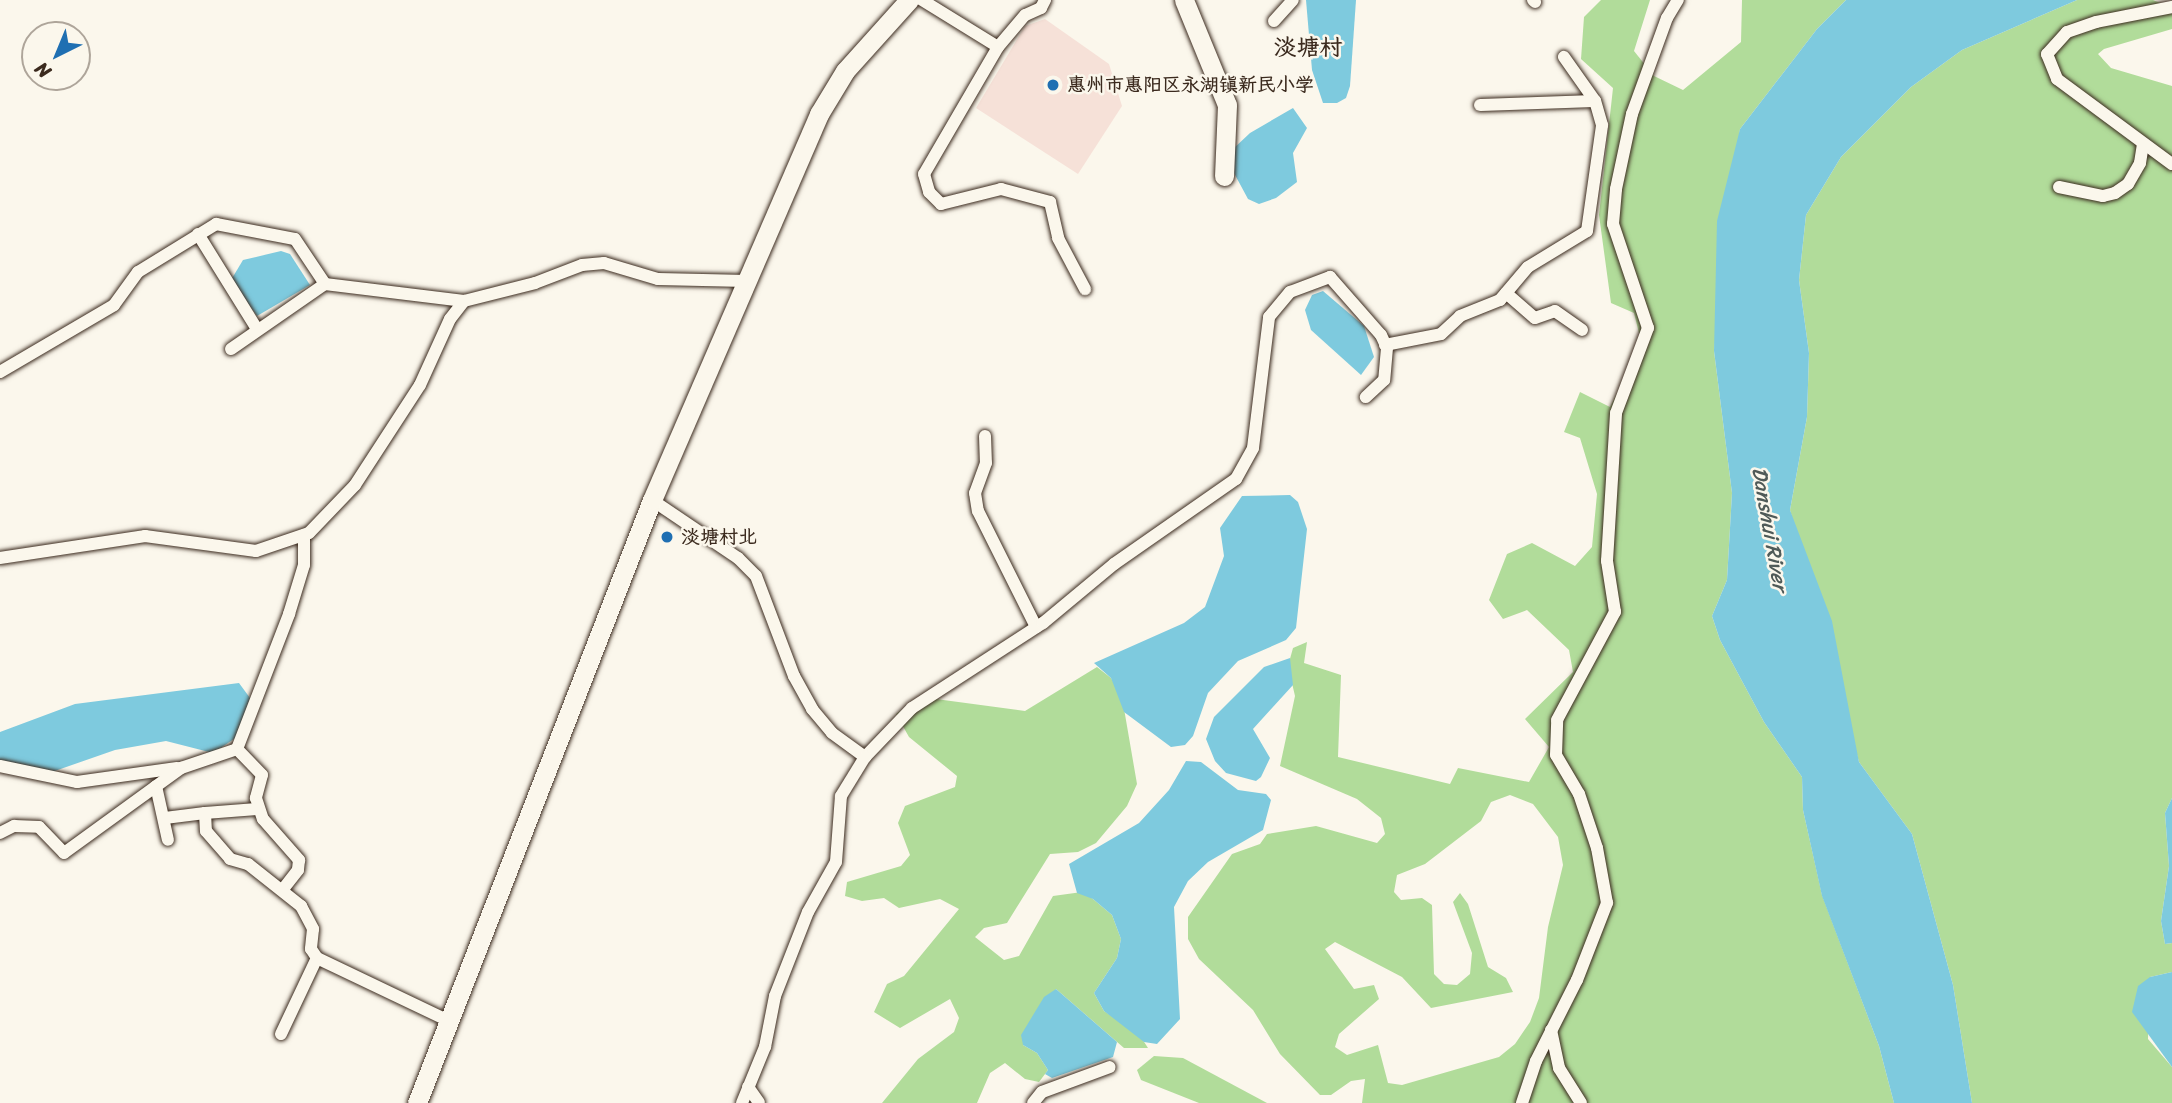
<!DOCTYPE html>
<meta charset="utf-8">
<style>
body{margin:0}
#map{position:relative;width:2172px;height:1103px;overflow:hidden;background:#fbf7ec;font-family:Sriracha,"LXGW WenKai TC",sans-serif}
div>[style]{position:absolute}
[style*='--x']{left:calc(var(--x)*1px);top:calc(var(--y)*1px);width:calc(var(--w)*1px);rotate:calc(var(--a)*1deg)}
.built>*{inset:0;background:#f6e1d8}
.green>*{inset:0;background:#b1dc9a}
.water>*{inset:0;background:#7ecade}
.roads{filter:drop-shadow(0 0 2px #3b2a1e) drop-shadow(0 0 2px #3b2a1e)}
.street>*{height:12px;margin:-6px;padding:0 6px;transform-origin:6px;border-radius:6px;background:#fbf7ec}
.secondary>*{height:19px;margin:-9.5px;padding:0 9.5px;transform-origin:9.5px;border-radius:9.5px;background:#fbf7ec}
.dots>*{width:19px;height:19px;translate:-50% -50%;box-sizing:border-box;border:4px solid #fbf7ec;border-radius:50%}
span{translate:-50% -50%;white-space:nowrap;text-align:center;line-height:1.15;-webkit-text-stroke:5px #fbf7ec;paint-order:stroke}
.poi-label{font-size:19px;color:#3b2a1e;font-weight:700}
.left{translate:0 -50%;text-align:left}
.water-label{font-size:21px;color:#4f5a58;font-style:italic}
.quarter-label{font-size:23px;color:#3b2a1e;font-weight:700}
.north{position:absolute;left:21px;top:21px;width:70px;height:70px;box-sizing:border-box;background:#fbf7ec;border:2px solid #aea59a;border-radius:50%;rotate:223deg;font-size:19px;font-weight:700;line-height:28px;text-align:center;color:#3b2a1e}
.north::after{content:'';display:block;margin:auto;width:24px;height:32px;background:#1f6fb2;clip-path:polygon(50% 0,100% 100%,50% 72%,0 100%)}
</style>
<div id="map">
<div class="built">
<i style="clip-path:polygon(1045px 19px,1109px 64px,1122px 106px,1078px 174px,976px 108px,1025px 26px)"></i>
</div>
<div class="green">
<i style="clip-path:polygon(evenodd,1601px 0,1650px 0,1634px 51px,1654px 76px,1683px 90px,1741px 42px,1742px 0,1846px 0,1817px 29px,1740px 129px,1714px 351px,1732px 493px,1727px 580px,1712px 616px,1720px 640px,1764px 722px,1802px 777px,1803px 810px,1822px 895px,1879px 1046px,1894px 1103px,1362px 1103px,1365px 1079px,1351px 1081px,1331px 1095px,1320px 1095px,1280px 1054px,1253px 1010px,1199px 959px,1188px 939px,1188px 917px,1232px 854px,1260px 844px,1267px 834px,1316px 826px,1377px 843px,1385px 834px,1381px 818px,1357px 799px,1280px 766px,1295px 696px,1288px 666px,1293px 648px,1307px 642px,1304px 663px,1341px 675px,1338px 757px,1450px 784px,1458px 768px,1529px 782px,1549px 747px,1525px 719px,1573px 672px,1569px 650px,1527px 610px,1503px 619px,1489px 600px,1507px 554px,1532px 543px,1575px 566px,1592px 547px,1597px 494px,1580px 438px,1564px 432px,1580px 392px,1610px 407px,1642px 345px,1634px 313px,1611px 303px,1599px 215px,1613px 88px,1581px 59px,1584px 17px,1601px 0,1510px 795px,1533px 804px,1558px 837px,1563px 865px,1548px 927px,1539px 998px,1530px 1022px,1515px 1044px,1499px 1057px,1402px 1085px,1388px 1083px,1378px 1045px,1347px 1055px,1335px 1047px,1339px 1034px,1379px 999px,1374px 985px,1354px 989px,1325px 949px,1335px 942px,1402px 977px,1431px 1008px,1513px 992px,1506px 978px,1488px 967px,1468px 904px,1460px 893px,1453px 902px,1472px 953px,1470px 974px,1457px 985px,1444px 984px,1434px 974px,1432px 905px,1422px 898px,1401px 900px,1394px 892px,1397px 875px,1425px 864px,1481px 821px,1491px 802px,1510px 795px)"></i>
<i style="clip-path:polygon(2077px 0,2153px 0,2172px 8px,2172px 29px,2104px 49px,2098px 54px,2111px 68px,2172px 86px,2172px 798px,2165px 813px,2169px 866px,2161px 921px,2165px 944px,2172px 943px,2172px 972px,2150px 977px,2148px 1039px,2172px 1067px,2172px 1103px,1972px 1103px,1953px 985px,1912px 834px,1859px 762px,1790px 510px,1807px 417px,1809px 353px,1799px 280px,1806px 215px,1841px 157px,1911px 87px,1962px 50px)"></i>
<i style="clip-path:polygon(1097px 667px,1111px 678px,1122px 697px,1137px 784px,1127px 806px,1096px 843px,1078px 852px,1050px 854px,1007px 923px,984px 928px,975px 937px,1004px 960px,1019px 956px,1053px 896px,1082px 892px,1093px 899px,1112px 915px,1121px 939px,1117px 958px,1094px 993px,1104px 1011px,1139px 1034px,1148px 1048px,1124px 1048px,1056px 989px,1023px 1045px,1037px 1053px,1048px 1070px,1039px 1082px,1025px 1079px,1005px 1063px,990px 1073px,977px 1103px,882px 1103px,918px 1059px,954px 1032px,959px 1018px,950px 999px,900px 1028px,874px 1012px,887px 984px,904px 976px,959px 909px,940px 899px,899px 908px,884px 898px,862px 901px,845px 896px,847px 882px,901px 866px,910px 855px,898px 823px,905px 806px,955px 787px,957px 776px,909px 737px,896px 714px,921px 697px,1025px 711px)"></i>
<i style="clip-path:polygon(1154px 1056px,1183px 1058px,1267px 1103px,1199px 1103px,1141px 1080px,1137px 1070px)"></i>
</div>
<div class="water">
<i style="clip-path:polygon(1306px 0,1356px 0,1350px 86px,1346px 98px,1337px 103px,1323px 103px,1312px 70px)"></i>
<i style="clip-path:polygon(1846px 0,2077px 0,1962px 50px,1911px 87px,1841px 157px,1806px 215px,1799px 280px,1809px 353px,1807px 417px,1790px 510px,1832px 621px,1859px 762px,1912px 834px,1953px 985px,1972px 1103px,1894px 1103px,1879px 1046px,1822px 896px,1803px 810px,1802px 777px,1764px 722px,1720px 640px,1712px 616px,1727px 580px,1732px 493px,1714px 351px,1717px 221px,1740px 129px,1817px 29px)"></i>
<i style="clip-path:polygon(1293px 108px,1307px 128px,1293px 153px,1297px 182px,1276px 198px,1259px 204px,1248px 199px,1234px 173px,1233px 149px,1250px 133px)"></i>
<i style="clip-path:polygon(281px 251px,290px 254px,310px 285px,257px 316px,231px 280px,243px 260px)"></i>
<i style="clip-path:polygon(1323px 291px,1364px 326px,1374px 357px,1361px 375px,1311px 330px,1305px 310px,1312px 295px)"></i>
<i style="clip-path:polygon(1290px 495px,1298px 502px,1307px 529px,1296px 628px,1286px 640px,1238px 661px,1208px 693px,1193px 736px,1185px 745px,1171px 747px,1124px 712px,1111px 678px,1094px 663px,1184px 623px,1205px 607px,1224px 556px,1220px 528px,1242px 496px)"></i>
<i style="clip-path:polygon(1290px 658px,1293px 685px,1253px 729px,1270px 758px,1261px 777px,1256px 781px,1226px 773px,1215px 761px,1206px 739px,1214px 717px,1264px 667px)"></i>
<i style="clip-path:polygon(239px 683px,250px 698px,237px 737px,213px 753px,166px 741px,115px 750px,49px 773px,0 761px,0 732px,75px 704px)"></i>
<i style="clip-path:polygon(1186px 761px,1201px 762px,1238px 790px,1266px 794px,1271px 800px,1263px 830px,1208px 862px,1188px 881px,1174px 907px,1180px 1019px,1157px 1044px,1144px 1042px,1104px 1011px,1094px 993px,1117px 958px,1121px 939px,1112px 915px,1093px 899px,1077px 893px,1069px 864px,1139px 823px,1169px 790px)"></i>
<i style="clip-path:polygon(2172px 798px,2172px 943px,2165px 944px,2161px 921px,2169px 866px,2165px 813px)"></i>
<i style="clip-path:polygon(2172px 972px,2172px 1067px,2132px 1012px,2138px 986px,2150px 977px)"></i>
<i style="clip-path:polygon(1056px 989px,1117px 1042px,1113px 1057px,1052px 1078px,1045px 1074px,1048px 1070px,1037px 1053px,1023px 1045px,1021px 1035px,1044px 997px)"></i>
</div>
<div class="roads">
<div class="street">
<i style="--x:922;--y:0;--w:89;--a:31.7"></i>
<i style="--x:1045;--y:0;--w:9;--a:117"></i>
<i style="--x:1041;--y:8;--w:17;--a:156"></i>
<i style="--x:1025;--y:15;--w:42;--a:130.2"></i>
<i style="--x:998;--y:47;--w:147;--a:120.2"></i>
<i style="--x:924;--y:174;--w:19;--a:74"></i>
<i style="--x:929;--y:192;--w:17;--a:45"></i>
<i style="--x:941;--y:204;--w:62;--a:-14"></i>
<i style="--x:1001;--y:189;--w:51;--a:14.9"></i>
<i style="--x:1050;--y:202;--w:37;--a:77"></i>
<i style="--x:1058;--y:238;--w:58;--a:62.1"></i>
<i style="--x:1533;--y:0;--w:3;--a:45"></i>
<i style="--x:2172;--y:7;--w:77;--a:168.8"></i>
<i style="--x:2096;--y:22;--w:31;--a:161"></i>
<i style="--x:2067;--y:32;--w:30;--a:132"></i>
<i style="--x:2047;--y:54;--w:27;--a:68"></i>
<i style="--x:2057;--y:79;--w:143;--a:36.5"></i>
<i style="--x:1274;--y:21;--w:28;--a:-48"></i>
<i style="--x:1480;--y:105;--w:115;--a:-2"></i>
<i style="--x:2059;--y:187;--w:45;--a:11.6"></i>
<i style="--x:2103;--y:196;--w:12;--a:-14"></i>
<i style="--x:2115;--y:193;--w:16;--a:-35"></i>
<i style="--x:2128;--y:184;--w:24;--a:-60"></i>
<i style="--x:2140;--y:163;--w:19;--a:-81"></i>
<i style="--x:198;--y:234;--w:112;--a:58.2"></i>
<i style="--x:1506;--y:293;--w:38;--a:41"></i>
<i style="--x:1535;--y:318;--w:21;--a:-19"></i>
<i style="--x:1555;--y:311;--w:33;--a:35"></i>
<i style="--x:1385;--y:345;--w:57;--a:-11.1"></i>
<i style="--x:1441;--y:334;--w:26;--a:-43"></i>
<i style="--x:1460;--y:316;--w:43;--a:-21.8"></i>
<i style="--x:1500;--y:300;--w:43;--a:-49.7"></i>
<i style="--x:1528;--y:267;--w:69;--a:-31.4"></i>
<i style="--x:1587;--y:231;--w:107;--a:-81.9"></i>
<i style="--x:1602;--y:125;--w:25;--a:-106"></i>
<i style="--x:1595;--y:101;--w:54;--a:-125.2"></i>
<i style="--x:231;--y:349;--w:114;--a:-34.7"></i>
<i style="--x:325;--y:284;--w:140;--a:7"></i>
<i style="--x:464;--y:301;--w:73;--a:-14.2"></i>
<i style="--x:535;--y:283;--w:50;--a:-21"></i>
<i style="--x:582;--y:265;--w:22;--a:-5"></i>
<i style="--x:604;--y:263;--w:56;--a:16.5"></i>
<i style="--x:658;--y:279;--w:89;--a:1.3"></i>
<i style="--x:0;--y:372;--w:132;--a:-30.4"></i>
<i style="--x:114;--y:305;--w:41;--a:-54"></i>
<i style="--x:138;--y:272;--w:92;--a:-31.6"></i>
<i style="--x:216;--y:224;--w:80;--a:10.8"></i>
<i style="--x:295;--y:239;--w:54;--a:56.3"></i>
<i style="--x:985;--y:436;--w:27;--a:88"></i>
<i style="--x:986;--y:463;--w:32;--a:110"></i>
<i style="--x:975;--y:493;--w:18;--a:81"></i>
<i style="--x:978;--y:511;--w:130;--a:63.4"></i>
<i style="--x:652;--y:500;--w:104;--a:34"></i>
<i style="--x:738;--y:558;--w:25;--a:45"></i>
<i style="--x:756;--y:576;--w:107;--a:69.2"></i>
<i style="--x:794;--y:676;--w:38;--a:61"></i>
<i style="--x:812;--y:709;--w:31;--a:50"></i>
<i style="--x:832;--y:733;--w:41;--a:36"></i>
<i style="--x:865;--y:757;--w:68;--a:-46.2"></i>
<i style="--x:912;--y:708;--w:156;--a:-33"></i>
<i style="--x:1043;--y:623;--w:92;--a:-39.7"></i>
<i style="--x:1114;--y:564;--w:149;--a:-34.9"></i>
<i style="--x:1236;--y:479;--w:35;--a:-61"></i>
<i style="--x:1253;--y:448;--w:132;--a:-83"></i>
<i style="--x:1269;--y:317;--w:33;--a:-50"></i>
<i style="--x:1290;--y:292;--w:43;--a:-20.6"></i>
<i style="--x:1330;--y:277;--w:77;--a:48.7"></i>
<i style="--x:1381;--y:335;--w:14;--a:65"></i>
<i style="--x:1387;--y:348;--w:32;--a:95"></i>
<i style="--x:1384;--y:380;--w:25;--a:137"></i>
<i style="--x:0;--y:558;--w:147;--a:-8.6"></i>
<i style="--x:145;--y:536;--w:112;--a:7.7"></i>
<i style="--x:256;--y:551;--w:56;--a:-18.8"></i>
<i style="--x:309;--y:533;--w:66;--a:-46.2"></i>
<i style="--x:355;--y:485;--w:119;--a:-57"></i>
<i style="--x:420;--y:385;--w:72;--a:-65.6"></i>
<i style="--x:450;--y:319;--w:23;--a:-52"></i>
<i style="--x:237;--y:749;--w:36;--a:46"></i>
<i style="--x:262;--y:775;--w:24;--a:105"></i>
<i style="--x:256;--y:798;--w:22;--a:72"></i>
<i style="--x:263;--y:819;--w:55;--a:48.7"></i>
<i style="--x:299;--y:860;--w:10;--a:96"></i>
<i style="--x:298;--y:870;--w:24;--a:128"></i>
<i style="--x:0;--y:766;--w:79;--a:11.7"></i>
<i style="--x:77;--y:782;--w:101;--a:-8"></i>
<i style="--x:156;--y:786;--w:55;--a:77.5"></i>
<i style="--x:205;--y:813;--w:52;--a:-4.4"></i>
<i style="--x:165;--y:818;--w:40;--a:-7.1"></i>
<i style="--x:205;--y:813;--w:18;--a:87"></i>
<i style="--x:206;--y:831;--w:37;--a:49"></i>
<i style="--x:230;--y:859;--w:19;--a:16"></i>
<i style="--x:248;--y:864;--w:68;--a:38.4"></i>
<i style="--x:301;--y:906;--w:26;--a:62"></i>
<i style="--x:313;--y:929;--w:20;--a:96"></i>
<i style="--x:311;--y:949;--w:11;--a:56"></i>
<i style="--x:317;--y:958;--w:146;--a:25.5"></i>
<i style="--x:0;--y:833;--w:16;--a:-27"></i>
<i style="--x:14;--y:826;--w:25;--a:2"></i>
<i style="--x:39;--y:827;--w:36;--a:46"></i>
<i style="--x:64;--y:853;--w:145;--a:-36"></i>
<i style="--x:181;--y:768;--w:59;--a:-18.7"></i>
<i style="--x:237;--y:749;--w:145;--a:-68.9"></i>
<i style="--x:289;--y:614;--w:51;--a:-73"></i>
<i style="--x:304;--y:565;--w:30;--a:-90"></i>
<i style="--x:1551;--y:1030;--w:39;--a:78"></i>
<i style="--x:1559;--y:1068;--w:41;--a:57.8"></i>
<i style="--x:281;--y:1034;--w:84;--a:-64.7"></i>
<i style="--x:748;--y:1087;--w:19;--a:55"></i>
<i style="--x:742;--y:1103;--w:61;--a:-67.7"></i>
<i style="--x:765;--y:1047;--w:52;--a:-78.9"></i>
<i style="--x:775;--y:996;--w:90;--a:-68.6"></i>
<i style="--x:808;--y:912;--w:57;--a:-60.8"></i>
<i style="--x:836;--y:862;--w:66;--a:-85.7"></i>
<i style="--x:841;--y:796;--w:46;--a:-58.4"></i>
<i style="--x:1033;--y:1103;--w:14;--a:-51"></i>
<i style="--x:1042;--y:1092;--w:72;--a:-20.2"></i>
<i style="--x:1522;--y:1103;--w:44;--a:-71.6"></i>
<i style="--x:1536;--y:1061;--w:91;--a:-63.2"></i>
<i style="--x:1577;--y:980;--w:83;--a:-68.7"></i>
<i style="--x:1607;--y:903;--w:56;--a:-100.3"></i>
<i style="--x:1597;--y:848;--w:57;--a:-108.4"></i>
<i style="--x:1579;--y:794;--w:45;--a:-120.5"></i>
<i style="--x:1556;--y:755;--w:35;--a:-88"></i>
<i style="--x:1557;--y:720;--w:123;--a:-61.8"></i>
<i style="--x:1615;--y:612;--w:52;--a:-98.9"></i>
<i style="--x:1607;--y:561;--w:148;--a:-86.5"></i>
<i style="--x:1616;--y:413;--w:91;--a:-69.4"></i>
<i style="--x:1648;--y:328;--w:110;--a:-108.6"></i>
<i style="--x:1613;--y:224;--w:35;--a:-85"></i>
<i style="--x:1616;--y:189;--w:77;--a:-78"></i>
<i style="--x:1632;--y:114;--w:102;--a:-70"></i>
<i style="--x:1667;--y:18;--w:21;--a:-59"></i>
</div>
<div class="secondary">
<i style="--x:1184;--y:0;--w:113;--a:67.7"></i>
<i style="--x:1227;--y:105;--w:71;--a:92.4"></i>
<i style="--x:417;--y:1103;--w:647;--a:-68.71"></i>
<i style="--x:652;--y:500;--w:421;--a:-66.6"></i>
<i style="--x:819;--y:114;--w:50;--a:-58.8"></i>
<i style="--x:845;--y:71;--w:96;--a:-48"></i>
</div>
</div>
<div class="dots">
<i style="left:1053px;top:85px;background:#1f6fb2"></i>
<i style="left:667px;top:537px;background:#1f6fb2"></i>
</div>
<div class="poi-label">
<span class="left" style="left:1067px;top:85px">惠州市惠阳区永湖镇新民小学</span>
<span class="left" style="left:681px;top:537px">淡塘村北</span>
</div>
<div class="water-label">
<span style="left:1770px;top:529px;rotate:80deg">Danshui River</span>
</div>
<div class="quarter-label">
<span style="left:1308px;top:48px">淡塘村</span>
</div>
<div class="north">N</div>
</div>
